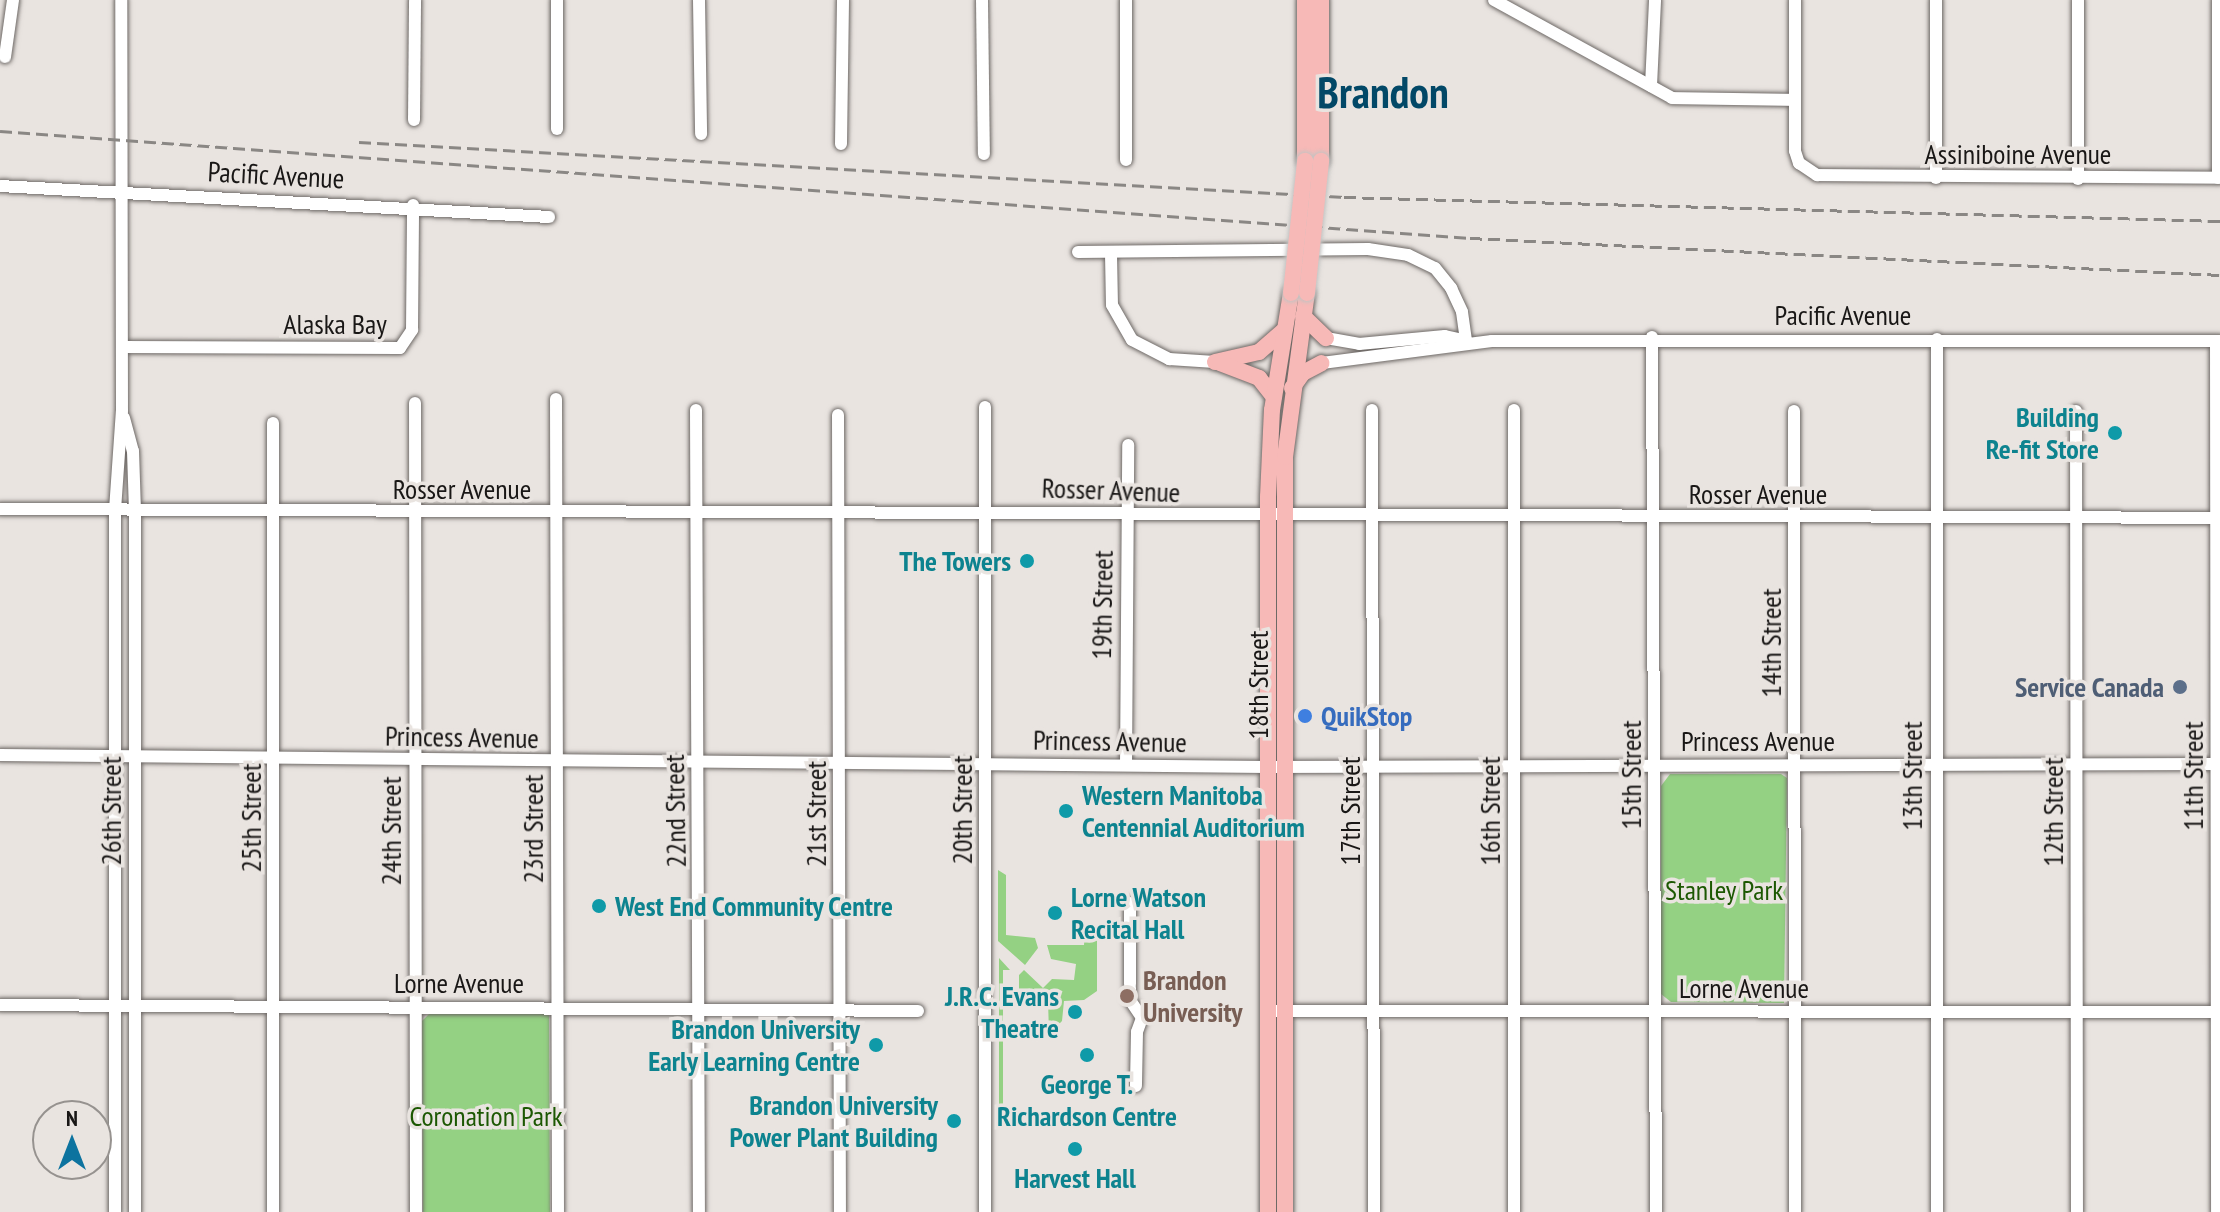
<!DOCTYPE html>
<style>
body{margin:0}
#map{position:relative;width:2220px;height:1212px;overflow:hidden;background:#e9e4e0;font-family:"PT Sans Narrow",sans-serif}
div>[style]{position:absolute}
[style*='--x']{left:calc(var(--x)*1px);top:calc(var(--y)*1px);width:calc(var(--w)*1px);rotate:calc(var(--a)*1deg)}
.green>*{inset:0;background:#94d183}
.roads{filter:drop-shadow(0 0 2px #6d6865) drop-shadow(0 0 2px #6d6865)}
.minor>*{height:12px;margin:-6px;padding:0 6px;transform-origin:6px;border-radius:6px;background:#fff}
.major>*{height:16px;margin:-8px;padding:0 8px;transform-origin:8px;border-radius:8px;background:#f7b9b7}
.rail>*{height:3px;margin-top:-1.5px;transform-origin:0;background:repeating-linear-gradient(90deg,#8a8784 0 12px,transparent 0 18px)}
.bridges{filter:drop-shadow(0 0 2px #c3c3c2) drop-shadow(0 0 2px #c3c3c2)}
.major-bridge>*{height:16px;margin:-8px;padding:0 8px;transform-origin:8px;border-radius:8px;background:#f7b9b7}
.dots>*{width:22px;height:22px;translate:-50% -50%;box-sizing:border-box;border:4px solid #e9e4e0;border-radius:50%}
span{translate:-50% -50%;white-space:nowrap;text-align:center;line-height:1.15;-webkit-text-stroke:7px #e9e4e0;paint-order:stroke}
.street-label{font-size:28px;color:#191716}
.culture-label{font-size:28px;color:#0d838f;font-weight:700}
.right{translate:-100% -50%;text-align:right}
.left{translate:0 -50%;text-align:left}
.service-label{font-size:28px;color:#4e5e75;font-weight:700}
.shop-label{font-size:28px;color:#366cbe;font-weight:700}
.park-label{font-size:28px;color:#1c5802}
.education-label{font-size:28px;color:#785e54;font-weight:700}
.town-label{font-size:44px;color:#024867;font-weight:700}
.north{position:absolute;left:32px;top:1100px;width:80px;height:80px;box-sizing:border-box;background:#e9e4e0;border:2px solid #96928f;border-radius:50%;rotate:0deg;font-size:22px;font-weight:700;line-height:32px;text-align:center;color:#191716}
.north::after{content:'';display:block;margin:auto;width:28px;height:36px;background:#0d739f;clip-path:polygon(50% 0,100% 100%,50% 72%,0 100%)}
</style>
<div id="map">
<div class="green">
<i style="clip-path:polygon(1670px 774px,1781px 774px,1787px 778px,1784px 1003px,1671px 1002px,1661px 994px,1661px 786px)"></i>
<i style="clip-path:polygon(998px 870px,1006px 875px,1006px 935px,1035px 938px,1038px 948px,1025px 965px,998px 941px)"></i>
<i style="clip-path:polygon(1085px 927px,1097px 927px,1097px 991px,1084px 1000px,1064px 1001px,1062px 1021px,1049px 1034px,1048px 1000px,1019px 1000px,1019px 975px,1024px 970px,1043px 988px,1052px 979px,1074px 980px,1076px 964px,1051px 959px,1047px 945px,1084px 945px)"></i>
<i style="clip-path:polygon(999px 958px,1010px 970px,1003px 970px,1003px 1107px,999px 1107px)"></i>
<i style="clip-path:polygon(429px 1014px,549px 1014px,550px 1212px,423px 1212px,422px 1021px)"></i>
</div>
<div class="roads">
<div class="minor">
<i style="--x:699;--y:0;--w:134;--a:89.1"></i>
<i style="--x:982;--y:0;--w:154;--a:89.3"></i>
<i style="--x:1494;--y:0;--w:203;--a:28.8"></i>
<i style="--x:1672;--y:98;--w:123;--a:0.9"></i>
<i style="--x:1795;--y:0;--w:151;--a:90"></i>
<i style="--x:1795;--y:151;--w:13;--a:72"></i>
<i style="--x:1799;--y:163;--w:22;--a:34"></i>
<i style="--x:1817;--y:175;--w:403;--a:0.4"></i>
<i style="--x:1936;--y:0;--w:178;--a:90"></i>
<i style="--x:2218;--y:0;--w:178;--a:90"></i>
<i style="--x:5;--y:57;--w:58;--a:-82"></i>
<i style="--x:1651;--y:86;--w:86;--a:-87.3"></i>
<i style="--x:414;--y:120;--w:120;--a:-89.5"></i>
<i style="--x:557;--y:129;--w:129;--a:-90"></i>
<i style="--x:841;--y:144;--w:144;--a:-89.2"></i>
<i style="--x:1126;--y:160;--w:160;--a:-90"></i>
<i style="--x:2078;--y:179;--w:179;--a:-90"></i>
<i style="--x:0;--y:186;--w:550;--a:3.23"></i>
<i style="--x:1078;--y:252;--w:290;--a:-0.6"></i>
<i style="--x:1368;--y:249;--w:40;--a:8.5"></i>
<i style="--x:1408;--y:255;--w:30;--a:26"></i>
<i style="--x:1435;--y:268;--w:26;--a:51"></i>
<i style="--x:1451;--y:288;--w:26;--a:65"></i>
<i style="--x:1462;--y:312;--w:29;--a:82"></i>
<i style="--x:1111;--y:254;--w:51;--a:88.9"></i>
<i style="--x:1112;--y:305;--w:40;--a:60.3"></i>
<i style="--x:1132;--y:340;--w:42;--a:27.2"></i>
<i style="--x:1169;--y:359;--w:46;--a:3.7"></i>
<i style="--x:1652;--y:337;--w:875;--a:89.74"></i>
<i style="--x:1326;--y:338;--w:34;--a:10"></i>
<i style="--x:1359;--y:344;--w:86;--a:-5.3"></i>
<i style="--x:1445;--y:336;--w:22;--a:13"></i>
<i style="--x:1937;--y:339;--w:873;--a:90"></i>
<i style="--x:2216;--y:341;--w:871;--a:89.93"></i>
<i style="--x:122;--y:347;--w:278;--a:0.2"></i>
<i style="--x:400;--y:348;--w:22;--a:-56"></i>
<i style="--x:412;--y:330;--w:125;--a:-89.5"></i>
<i style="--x:1322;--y:363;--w:171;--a:-7.4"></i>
<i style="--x:1492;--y:341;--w:728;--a:0"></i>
<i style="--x:556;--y:399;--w:813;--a:89.86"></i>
<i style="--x:415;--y:403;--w:809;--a:89.93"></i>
<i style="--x:696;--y:410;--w:802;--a:89.79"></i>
<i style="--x:1372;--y:410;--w:802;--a:89.86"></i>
<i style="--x:1514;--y:410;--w:802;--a:90"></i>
<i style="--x:1794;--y:411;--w:801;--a:89.93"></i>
<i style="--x:2076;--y:411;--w:801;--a:89.93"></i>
<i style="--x:838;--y:415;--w:797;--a:89.86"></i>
<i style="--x:124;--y:418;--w:34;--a:75"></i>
<i style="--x:133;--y:451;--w:59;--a:88.1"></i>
<i style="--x:135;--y:510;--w:702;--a:90"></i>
<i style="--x:273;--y:423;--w:789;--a:90"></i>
<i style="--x:0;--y:509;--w:2220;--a:0.23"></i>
<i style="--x:0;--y:755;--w:1267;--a:0.54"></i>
<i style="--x:1267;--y:767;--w:953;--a:-0.18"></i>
<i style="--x:1126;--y:765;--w:320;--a:-89.6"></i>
<i style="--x:1130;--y:984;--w:81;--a:-90"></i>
<i style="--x:1130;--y:988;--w:12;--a:90"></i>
<i style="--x:1130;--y:1000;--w:22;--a:56"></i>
<i style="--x:1142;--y:1018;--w:15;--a:110"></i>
<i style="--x:1137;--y:1032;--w:54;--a:91.1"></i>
<i style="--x:0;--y:1005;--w:918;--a:0.37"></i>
<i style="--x:1268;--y:1011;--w:952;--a:0.06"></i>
<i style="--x:115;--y:1212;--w:702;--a:-90"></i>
<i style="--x:115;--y:510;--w:99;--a:-86"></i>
<i style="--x:122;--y:411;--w:411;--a:-90.1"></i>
<i style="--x:985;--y:1212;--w:805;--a:-90"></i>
</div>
<div class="major">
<i style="--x:1321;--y:0;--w:161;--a:90"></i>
<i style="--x:1305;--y:161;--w:161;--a:-90"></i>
<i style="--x:1303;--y:316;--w:32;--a:44"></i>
<i style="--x:1215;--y:362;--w:45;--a:-12.8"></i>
<i style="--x:1259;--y:352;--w:33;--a:-41"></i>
<i style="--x:1220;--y:363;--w:42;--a:21"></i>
<i style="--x:1259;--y:378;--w:24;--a:52"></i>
<i style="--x:1292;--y:388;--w:19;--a:-54"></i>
<i style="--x:1303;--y:373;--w:21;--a:-28"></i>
<i style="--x:1268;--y:1212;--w:715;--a:-90"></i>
<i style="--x:1268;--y:497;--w:87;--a:-87.4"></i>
<i style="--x:1272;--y:410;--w:119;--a:-80.8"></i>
<i style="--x:1285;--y:1212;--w:755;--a:-90"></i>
<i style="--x:1285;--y:457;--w:165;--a:-82.4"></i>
</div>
</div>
<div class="rail">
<i style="--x:0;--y:131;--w:1474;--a:4.16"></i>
<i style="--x:1470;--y:238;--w:751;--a:2.82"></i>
<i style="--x:359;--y:142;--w:987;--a:3.2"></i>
<i style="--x:1344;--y:197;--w:876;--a:1.57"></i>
</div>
<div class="bridges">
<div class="major-bridge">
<i style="--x:1291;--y:293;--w:133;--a:-83.9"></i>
<i style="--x:1307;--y:293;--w:133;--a:-83.9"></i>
</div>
</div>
<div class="dots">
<i style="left:2115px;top:433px;background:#0f9aa8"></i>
<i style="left:1027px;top:561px;background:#0f9aa8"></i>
<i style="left:2180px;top:687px;background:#5c6f8a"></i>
<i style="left:1305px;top:716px;background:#3f7fe0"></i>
<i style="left:1066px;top:811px;background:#0f9aa8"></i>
<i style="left:599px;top:906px;background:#0f9aa8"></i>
<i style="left:1055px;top:913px;background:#0f9aa8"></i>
<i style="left:1127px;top:996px;background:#8d6e63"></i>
<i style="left:1075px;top:1012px;background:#0f9aa8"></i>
<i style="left:876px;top:1045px;background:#0f9aa8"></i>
<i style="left:1087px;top:1055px;background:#0f9aa8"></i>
<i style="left:954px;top:1121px;background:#0f9aa8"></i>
<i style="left:1075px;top:1149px;background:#0f9aa8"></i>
</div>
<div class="street-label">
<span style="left:2018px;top:154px">Assiniboine Avenue</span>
<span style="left:276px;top:175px;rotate:3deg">Pacific Avenue</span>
<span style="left:1843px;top:315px">Pacific Avenue</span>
<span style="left:335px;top:324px">Alaska Bay</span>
<span style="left:462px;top:489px">Rosser Avenue</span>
<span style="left:1111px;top:490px;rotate:2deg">Rosser Avenue</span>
<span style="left:1758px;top:494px">Rosser Avenue</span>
<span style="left:1102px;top:605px;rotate:-89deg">19th Street</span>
<span style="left:1771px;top:643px;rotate:-90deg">14th Street</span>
<span style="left:1258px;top:685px;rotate:-90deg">18th Street</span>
<span style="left:462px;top:737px;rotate:1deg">Princess Avenue</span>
<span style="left:1110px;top:741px;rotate:1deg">Princess Avenue</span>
<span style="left:1758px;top:741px">Princess Avenue</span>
<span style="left:1631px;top:775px;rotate:-90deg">15th Street</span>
<span style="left:1912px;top:776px;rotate:-90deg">13th Street</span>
<span style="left:2193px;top:776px;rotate:-90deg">11th Street</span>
<span style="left:962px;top:810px;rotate:-90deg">20th Street</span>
<span style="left:111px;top:811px;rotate:-90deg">26th Street</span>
<span style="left:675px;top:811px;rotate:-91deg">22nd Street</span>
<span style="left:1350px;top:811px;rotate:-90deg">17th Street</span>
<span style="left:1490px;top:811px;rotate:-90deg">16th Street</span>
<span style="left:2053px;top:812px;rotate:-90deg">12th Street</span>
<span style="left:816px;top:814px;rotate:-90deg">21st Street</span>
<span style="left:251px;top:818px;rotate:-90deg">25th Street</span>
<span style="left:533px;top:829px;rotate:-90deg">23rd Street</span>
<span style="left:391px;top:831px;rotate:-90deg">24th Street</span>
<span style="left:459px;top:983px">Lorne Avenue</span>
<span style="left:1744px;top:988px">Lorne Avenue</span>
</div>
<div class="culture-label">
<span class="right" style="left:2099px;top:433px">Building<br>Re-fit Store</span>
<span class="right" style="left:1011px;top:561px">The Towers</span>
<span class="left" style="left:1082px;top:811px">Western Manitoba<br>Centennial Auditorium</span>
<span class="left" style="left:1071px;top:913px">Lorne Watson<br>Recital Hall</span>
<span class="left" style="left:615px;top:906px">West End Community Centre</span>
<span class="right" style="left:1059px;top:1012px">J.R.C. Evans<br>Theatre</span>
<span class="right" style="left:860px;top:1045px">Brandon University<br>Early Learning Centre</span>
<span style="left:1087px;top:1100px">George T.<br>Richardson Centre</span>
<span class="right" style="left:938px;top:1121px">Brandon University<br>Power Plant Building</span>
<span style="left:1075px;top:1178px">Harvest Hall</span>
</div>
<div class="service-label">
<span class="right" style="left:2164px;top:687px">Service Canada</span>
</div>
<div class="shop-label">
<span class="left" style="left:1321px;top:716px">QuikStop</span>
</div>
<div class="park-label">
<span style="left:1724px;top:890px">Stanley Park</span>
<span style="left:486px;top:1116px">Coronation Park</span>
</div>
<div class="education-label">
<span class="left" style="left:1143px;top:996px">Brandon<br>University</span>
</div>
<div class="town-label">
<span style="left:1383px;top:92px">Brandon</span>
</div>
<div class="north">N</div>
</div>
